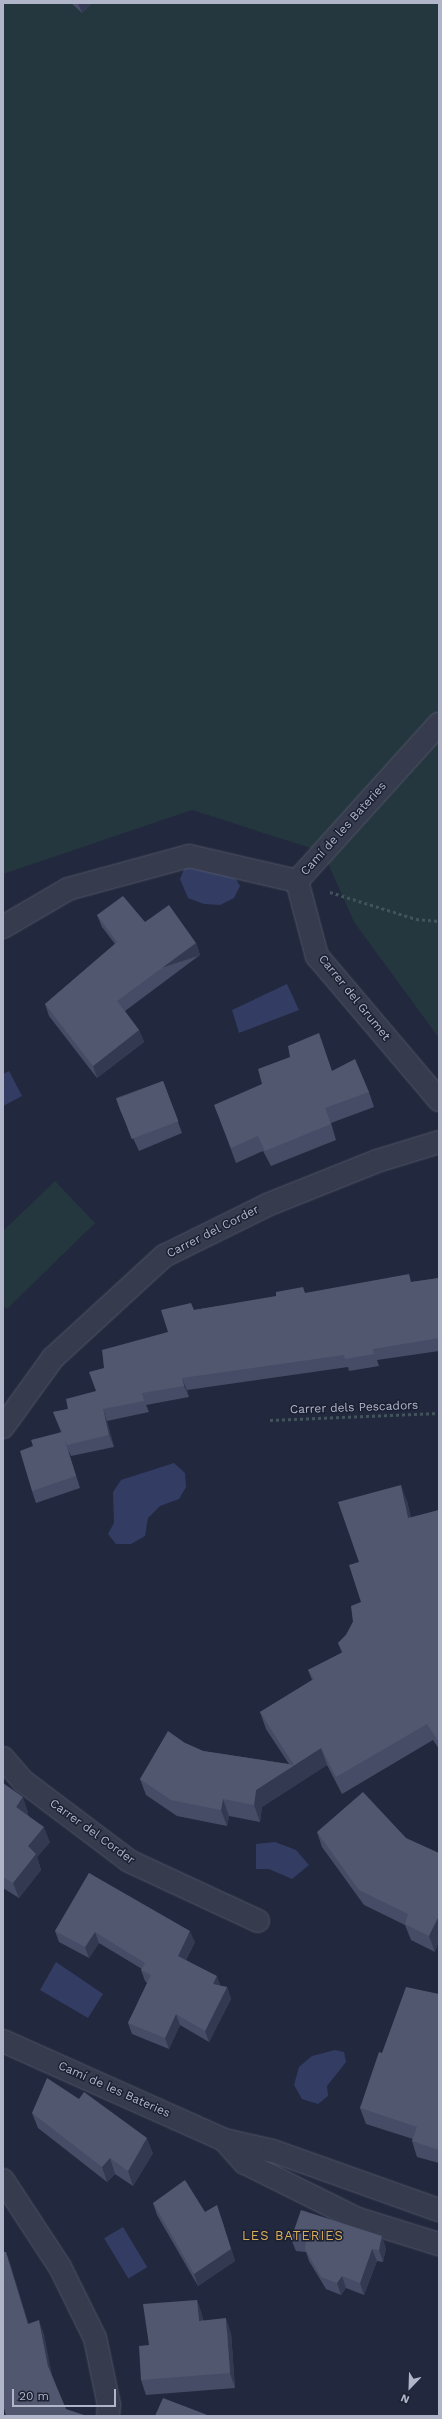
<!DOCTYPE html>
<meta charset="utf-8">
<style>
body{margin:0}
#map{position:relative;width:442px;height:2419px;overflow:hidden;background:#22283d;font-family:"Work Sans",sans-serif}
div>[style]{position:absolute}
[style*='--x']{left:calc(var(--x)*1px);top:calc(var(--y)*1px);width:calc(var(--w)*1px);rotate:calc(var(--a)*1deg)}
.green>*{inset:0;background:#24363e}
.water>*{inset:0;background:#333d64;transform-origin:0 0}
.path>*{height:2.5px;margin-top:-1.25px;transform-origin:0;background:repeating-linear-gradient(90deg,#42535b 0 3px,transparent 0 6px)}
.roads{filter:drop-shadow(0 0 1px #515568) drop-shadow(0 0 1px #515568)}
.minor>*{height:22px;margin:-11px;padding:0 11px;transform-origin:11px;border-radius:11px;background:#363b4d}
.wall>*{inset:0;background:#464c65}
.shaded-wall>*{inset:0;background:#333951;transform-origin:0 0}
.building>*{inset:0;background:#525770;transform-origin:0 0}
span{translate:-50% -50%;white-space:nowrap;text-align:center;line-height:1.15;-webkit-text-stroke:3px #1b2032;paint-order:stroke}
.street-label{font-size:12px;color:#b1b5c9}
.neighbourhood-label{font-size:13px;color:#daad5b;letter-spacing:1px}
.frame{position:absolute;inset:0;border:4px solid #b1b5c9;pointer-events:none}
.north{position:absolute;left:390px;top:2367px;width:40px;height:40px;-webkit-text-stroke:3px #1b2032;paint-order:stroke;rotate:203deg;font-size:11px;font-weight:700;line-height:16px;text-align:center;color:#b1b5c9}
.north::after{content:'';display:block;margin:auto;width:14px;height:18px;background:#b1b5c9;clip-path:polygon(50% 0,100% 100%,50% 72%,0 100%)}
.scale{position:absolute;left:12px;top:2389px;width:104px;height:18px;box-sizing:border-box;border:2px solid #b1b5c9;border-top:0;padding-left:5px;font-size:12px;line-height:14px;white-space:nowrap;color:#b1b5c9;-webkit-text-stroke:3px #1b2032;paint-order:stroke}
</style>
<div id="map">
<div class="green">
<i style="clip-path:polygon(3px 3px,439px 3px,439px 1038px,354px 922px,323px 852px,192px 810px,3px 874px)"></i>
<i style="clip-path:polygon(55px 1181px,95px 1223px,7px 1309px,3px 1306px,3px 1231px)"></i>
</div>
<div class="water">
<i style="clip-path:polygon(196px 864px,236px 879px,240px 886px,234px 898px,220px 905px,204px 904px,188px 898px,180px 879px,185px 867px)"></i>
<i style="clip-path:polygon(287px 984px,299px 1010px,239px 1033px,232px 1010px)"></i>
<i style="clip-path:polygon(9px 1071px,22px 1096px,3px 1106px,3px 1074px)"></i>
<i style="clip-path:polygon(174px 1463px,185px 1473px,186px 1487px,179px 1499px,160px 1506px,148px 1518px,145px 1536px,131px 1544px,116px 1544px,108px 1534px,114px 1523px,113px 1492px,121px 1480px)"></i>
<i style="clip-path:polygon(275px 1842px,296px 1850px,309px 1865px,292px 1879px,269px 1869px,256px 1869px,256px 1844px)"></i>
<i style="clip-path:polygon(56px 1962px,103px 1994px,88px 2018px,40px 1990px)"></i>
<i style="clip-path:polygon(335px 2050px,344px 2052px,346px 2062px,327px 2086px,328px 2096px,318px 2104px,302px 2099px,294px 2085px,299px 2067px,312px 2056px)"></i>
<i style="left:123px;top:2227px;width:47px;height:22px;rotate:59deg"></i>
</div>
<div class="path">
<i style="--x:330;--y:892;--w:90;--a:17.4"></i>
<i style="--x:416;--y:919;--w:23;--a:5"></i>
<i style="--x:270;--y:1420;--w:169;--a:-2.4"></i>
</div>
<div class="roads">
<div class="minor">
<i style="--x:297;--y:881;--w:78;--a:75.1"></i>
<i style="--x:317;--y:956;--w:189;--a:49.7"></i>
<i style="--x:297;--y:881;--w:212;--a:-47.9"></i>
<i style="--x:3;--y:927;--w:75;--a:-30.3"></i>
<i style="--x:68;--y:889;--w:125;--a:-15.3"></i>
<i style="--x:189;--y:856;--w:111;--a:13"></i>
<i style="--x:3;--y:1427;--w:85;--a:-54.1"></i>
<i style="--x:53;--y:1358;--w:151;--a:-42.6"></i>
<i style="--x:164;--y:1256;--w:115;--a:-26.3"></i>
<i style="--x:267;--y:1205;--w:118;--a:-21.8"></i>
<i style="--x:377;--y:1161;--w:65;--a:-17"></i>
<i style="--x:3;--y:1758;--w:30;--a:49"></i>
<i style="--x:23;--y:1781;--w:133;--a:37"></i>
<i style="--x:129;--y:1861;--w:142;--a:24.9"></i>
<i style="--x:3;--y:2041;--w:242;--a:24.1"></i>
<i style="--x:224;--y:2140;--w:50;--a:12.7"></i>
<i style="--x:273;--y:2151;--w:176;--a:19.6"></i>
<i style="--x:224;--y:2140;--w:31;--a:48"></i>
<i style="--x:245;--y:2163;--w:126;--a:26.4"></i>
<i style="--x:358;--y:2219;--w:85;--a:17.2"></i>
<i style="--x:3;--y:2180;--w:104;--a:56.8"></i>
<i style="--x:60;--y:2267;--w:79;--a:63.8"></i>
<i style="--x:95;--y:2338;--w:68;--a:78.2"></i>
<i style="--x:109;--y:2405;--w:11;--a:95"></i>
</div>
</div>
<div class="wall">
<i style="clip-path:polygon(71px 3px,92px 3px,82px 13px)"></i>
<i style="clip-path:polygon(97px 915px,145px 922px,196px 943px,200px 955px,125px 1011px,139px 1030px,144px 1042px,97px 1078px,49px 1016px,45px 1004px,115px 944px,102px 927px)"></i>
<i style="clip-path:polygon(332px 1071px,369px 1092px,374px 1107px,331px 1123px,336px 1140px,271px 1166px,263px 1151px,236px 1163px,220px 1120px,262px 1084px)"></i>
<i style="clip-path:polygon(163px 1081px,182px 1133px,139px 1151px,120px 1110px,116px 1098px)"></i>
<i style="clip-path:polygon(439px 1278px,439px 1351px,377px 1360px,379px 1366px,349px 1371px,348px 1367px,187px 1390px,189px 1397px,146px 1405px,149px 1412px,107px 1421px,114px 1447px,71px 1456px,68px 1450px,80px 1488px,36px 1503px,32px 1491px,33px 1447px,61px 1432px,53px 1412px,68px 1409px,96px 1391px,104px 1368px,168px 1332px,194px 1310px,305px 1293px,412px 1282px)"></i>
<i style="clip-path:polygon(407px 1501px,411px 1518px,439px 1510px,439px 1749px,433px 1740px,342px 1794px,327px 1765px,262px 1807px,260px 1822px,229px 1816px,227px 1826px,177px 1816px,146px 1795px,140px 1779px,185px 1743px,203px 1751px,289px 1764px,266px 1729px,260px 1712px,312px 1680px,308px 1670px,342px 1653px,338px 1643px,346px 1635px,353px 1622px,361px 1602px,359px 1562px)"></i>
<i style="clip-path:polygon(3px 1783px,28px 1812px,27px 1814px,50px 1842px,37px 1857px,41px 1870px,19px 1898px,3px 1888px)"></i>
<i style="clip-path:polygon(317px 1832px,406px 1838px,435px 1952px,411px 1940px,405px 1925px,364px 1905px,322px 1847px)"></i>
<i style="clip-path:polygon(89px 1873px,195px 1942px,186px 1960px,220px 1986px,227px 1987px,231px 1999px,209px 2042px,180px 2025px,169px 2049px,132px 2034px,128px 2023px,147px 1983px,145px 1981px,141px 1970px,142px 1969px,99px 1943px,89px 1958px,59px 1942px,55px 1931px)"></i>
<i style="clip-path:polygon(439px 1994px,439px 2163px,417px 2157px,412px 2141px,413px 2139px,366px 2124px,360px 2108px,382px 2053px)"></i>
<i style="clip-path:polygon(32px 2113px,153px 2153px,133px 2186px,115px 2174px,107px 2182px,38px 2128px)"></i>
<i style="clip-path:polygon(153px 2203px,205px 2212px,221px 2217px,235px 2261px,198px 2286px,157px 2215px)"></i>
<i style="clip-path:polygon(291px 2239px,386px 2248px,383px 2262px,377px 2261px,364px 2295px,346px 2288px,341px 2295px,326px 2289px,309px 2261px,306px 2252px,296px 2251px)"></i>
<i style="clip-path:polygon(197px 2300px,202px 2315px,203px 2320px,231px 2333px,235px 2388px,146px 2395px,141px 2380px,149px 2345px)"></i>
</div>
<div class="shaded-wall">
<i style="clip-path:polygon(78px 3px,92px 3px,82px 13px)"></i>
<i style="left:196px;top:943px;width:13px;height:98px;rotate:72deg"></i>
<i style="clip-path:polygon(139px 1030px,144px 1042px,97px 1078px,93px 1066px)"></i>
<i style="clip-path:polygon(182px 1378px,187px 1390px,189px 1397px,184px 1386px)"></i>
<i style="clip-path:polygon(103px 1409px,107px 1421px,114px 1447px,109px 1435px)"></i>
<i style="clip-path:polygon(401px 1485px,407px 1501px,414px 1535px,408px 1518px)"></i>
<i style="clip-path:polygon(321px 1748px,327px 1765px,262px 1807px,260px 1822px,254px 1805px,256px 1790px)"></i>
<i style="clip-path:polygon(23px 1797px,28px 1812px,22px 1822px,16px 1807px)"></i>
<i style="clip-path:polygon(223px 1799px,229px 1816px,227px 1826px,221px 1810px)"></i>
<i style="clip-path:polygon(44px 1827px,50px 1842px,37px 1857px,41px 1870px,19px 1898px,13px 1883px,28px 1846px)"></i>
<i style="clip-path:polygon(439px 1916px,439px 1942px,435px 1952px,429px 1936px)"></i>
<i style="clip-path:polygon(190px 1931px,195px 1942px,182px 1967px,178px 1956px)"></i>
<i style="clip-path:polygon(95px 1932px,99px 1943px,89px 1958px,85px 1947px)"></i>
<i style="clip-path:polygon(217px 1976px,221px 1987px,213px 1984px)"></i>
<i style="clip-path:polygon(227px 1987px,231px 1999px,209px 2042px,205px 2031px)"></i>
<i style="clip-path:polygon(176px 2014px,180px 2025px,169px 2049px,165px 2038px)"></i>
<i style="clip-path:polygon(147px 2138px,153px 2153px,133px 2186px,128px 2171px)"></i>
<i style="clip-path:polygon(110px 2158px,115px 2174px,107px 2182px,102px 2167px)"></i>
<i style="clip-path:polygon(217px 2205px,235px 2261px,198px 2286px,194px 2274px)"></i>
<i style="clip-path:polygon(382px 2236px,386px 2248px,383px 2262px,379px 2250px)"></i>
<i style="clip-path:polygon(372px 2249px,377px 2261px,364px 2295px,360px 2283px)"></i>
<i style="clip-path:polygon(6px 2252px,11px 2266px,33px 2338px,28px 2324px)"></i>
<i style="clip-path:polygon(342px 2276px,346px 2288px,341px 2295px,337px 2283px)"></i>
<i style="clip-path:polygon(197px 2300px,202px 2315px,205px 2336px,199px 2321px)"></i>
<i style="clip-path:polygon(226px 2318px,231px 2333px,235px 2388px,230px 2373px)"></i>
<i style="clip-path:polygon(39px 2320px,44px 2334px,53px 2380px,48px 2366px)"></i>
</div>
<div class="building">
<i style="clip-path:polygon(123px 896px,145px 922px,169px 905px,196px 943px,117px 1001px,139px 1030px,93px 1066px,45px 1004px,117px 942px,97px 915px)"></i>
<i style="clip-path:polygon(319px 1033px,332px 1071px,355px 1059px,369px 1092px,325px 1108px,331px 1124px,265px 1151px,258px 1136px,231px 1148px,214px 1105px,262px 1084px,258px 1069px,290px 1057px,288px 1046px)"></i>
<i style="left:163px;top:1081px;width:43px;height:50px;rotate:69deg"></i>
<i style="clip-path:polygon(409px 1274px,411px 1282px,439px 1278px,439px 1338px,373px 1349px,374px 1354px,345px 1359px,344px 1355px,182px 1378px,184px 1386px,142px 1393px,144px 1401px,103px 1409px,109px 1435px,67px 1445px,64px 1438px,76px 1476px,32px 1491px,20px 1451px,33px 1446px,31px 1440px,62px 1432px,53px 1412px,68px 1409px,66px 1399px,96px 1391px,89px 1372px,104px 1368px,102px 1350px,168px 1332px,161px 1310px,191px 1303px,194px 1310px,276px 1296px,276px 1292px,303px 1287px,305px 1293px)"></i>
<i style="clip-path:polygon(401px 1485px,408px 1518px,439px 1510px,439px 1742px,427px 1724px,336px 1777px,321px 1748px,256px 1790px,254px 1805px,223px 1799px,221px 1810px,171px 1800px,140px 1779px,168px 1731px,185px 1743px,203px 1751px,294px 1765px,260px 1712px,314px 1679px,308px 1670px,343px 1652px,338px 1643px,346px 1635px,353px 1622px,351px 1606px,361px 1602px,349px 1565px,359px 1562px,338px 1502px)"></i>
<i style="clip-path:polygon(3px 1783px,23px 1797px,16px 1807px,44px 1827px,28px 1846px,36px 1854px,13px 1883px,3px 1877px)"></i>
<i style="clip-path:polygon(363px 1792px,406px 1838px,439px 1853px,439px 1916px,429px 1936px,405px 1924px,408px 1914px,359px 1890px,317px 1832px)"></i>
<i style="clip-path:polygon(89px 1873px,190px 1931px,178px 1956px,217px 1976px,213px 1984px,227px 1987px,205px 2031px,176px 2014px,165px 2038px,128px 2023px,151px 1975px,141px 1970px,145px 1963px,95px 1932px,85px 1947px,55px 1931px)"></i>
<i style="clip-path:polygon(406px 1987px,439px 1994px,439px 2150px,412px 2141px,417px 2127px,360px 2108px,379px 2052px,382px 2053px)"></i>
<i style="clip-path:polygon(47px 2078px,79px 2099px,84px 2092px,147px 2138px,128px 2171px,110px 2158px,102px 2167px,32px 2113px)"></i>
<i style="clip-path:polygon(185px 2180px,205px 2212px,217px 2205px,231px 2249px,194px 2274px,153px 2203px)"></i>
<i style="clip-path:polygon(301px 2210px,382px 2236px,379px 2250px,372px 2249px,360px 2283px,342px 2276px,337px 2283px,321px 2277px,305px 2249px,306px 2241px,291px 2239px)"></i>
<i style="clip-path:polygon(3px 2252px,6px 2252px,28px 2324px,39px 2320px,48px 2366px,66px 2409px,84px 2415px,84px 2416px,6px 2416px,3px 2404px)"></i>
<i style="clip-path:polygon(197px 2300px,199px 2321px,226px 2318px,230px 2373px,141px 2380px,139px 2346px,149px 2345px,143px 2304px)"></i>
<i style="clip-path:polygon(163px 2398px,210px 2416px,155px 2416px)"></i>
</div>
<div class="street-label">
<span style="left:344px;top:829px;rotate:-48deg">Camí de les Bateries</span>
<span style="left:354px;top:998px;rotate:51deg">Carrer del Grumet</span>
<span style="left:213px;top:1232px;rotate:-27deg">Carrer del Corder</span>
<span style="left:354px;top:1408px;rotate:-2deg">Carrer dels Pescadors</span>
<span style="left:92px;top:1832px;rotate:36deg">Carrer del Corder</span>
<span style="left:114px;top:2090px;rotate:24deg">Camí de les Bateries</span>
</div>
<div class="neighbourhood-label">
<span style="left:293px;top:2236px">LES BATERIES</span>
</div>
<div class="frame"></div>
<div class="north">N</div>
<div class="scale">20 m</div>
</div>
